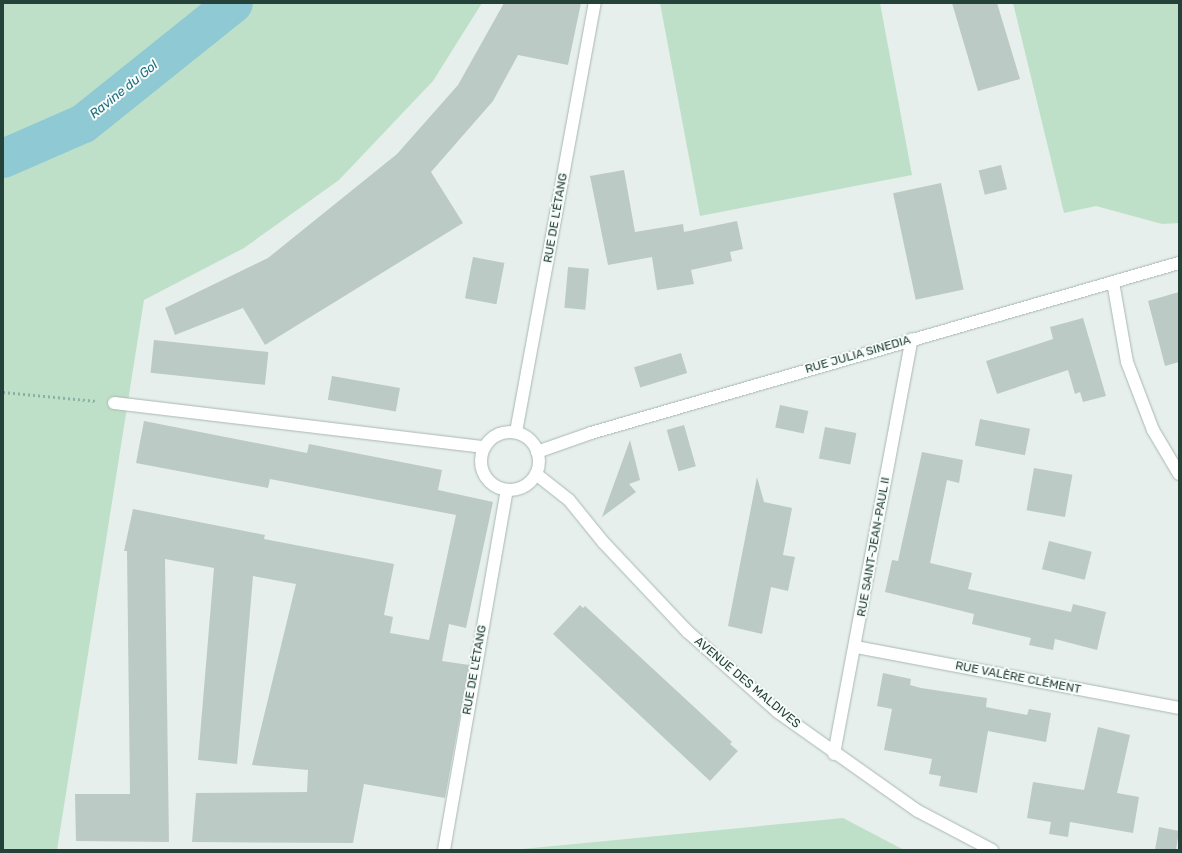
<!DOCTYPE html>
<meta charset="utf-8">
<style>
body{margin:0}
#map{position:relative;width:1182px;height:853px;overflow:hidden;background:#e6efeb;font-family:Rubik,sans-serif}
div>[style]{position:absolute}
[style*='--x']{left:calc(var(--x)*1px);top:calc(var(--y)*1px);width:calc(var(--w)*1px);rotate:calc(var(--a)*1deg)}
.green>*{inset:0;background:#bfe0c8}
.river>*{height:39px;margin:-19.5px;padding:0 19.5px;transform-origin:19.5px;border-radius:19.5px;background:#8ec9d4}
.building>*{inset:0;background:#bbcac4;transform-origin:0 0}
.path>*{height:2.5px;margin-top:-1.25px;transform-origin:0;background:repeating-linear-gradient(90deg,#86b3a5 0 2px,transparent 0 5px)}
.roads{filter:drop-shadow(0 0 1px #a8b8b2) drop-shadow(0 0 1px #a8b8b2)}
.minor>*{height:12px;margin:-6px;padding:0 6px;transform-origin:6px;border-radius:6px;background:#fff}
.minor>.ring{margin:-6px;padding:0;box-sizing:content-box;background:none;border:12px solid #fff;border-radius:50%}
span{translate:-50% -50%;white-space:nowrap;text-align:center;line-height:1.15;-webkit-text-stroke:4px #f7fbf9;paint-order:stroke}
.street-label{font-size:12px;color:#24423a}
.water-label{font-size:13px;color:#1c6f80;font-style:italic}
.frame{position:absolute;inset:0;border:4px solid #24423a;pointer-events:none}
</style>
<div id="map">
<div class="green">
<i style="clip-path:polygon(3px 3px,482px 3px,433px 81px,339px 180px,244px 248px,144px 300px,57px 850px,3px 850px)"></i>
<i style="clip-path:polygon(660px 3px,880px 3px,912px 175px,700px 216px)"></i>
<i style="clip-path:polygon(1013px 3px,1179px 3px,1179px 223px,1162px 224px,1096px 206px,1064px 213px)"></i>
<i style="clip-path:polygon(843px 818px,904px 850px,512px 850px)"></i>
</div>
<div class="river">
<i style="--x:3;--y:158;--w:87;--a:-23.6"></i>
<i style="--x:83;--y:123;--w:192;--a:-38.7"></i>
</div>
<div class="building">
<i style="clip-path:polygon(504px 3px,581px 3px,568px 65px,518px 55px,493px 101px,431px 172px,463px 223px,265px 345px,243px 308px,175px 335px,165px 308px,268px 258px,397px 154px,458px 85px)"></i>
<i style="clip-path:polygon(952px 3px,997px 3px,1020px 79px,978px 91px)"></i>
<i style="left:1001px;top:165px;width:25px;height:23px;rotate:76deg"></i>
<i style="clip-path:polygon(624px 170px,635px 232px,683px 224px,684px 232px,737px 221px,743px 249px,730px 252px,732px 261px,691px 270px,694px 284px,657px 290px,652px 257px,608px 265px,590px 176px)"></i>
<i style="left:941px;top:183px;width:109px;height:49px;rotate:78deg"></i>
<i style="left:473px;top:257px;width:32px;height:42px;rotate:11deg"></i>
<i style="left:568px;top:267px;width:21px;height:41px;rotate:5deg"></i>
<i style="clip-path:polygon(1179px 292px,1179px 362px,1165px 366px,1148px 301px)"></i>
<i style="clip-path:polygon(1083px 318px,1106px 396px,1083px 402px,1080px 392px,1075px 394px,1068px 370px,997px 394px,986px 361px,1053px 339px,1050px 327px)"></i>
<i style="left:154px;top:340px;width:115px;height:33px;rotate:6deg"></i>
<i style="left:681px;top:353px;width:21px;height:49px;rotate:73deg"></i>
<i style="left:332px;top:376px;width:69px;height:24px;rotate:10deg"></i>
<i style="left:780px;top:405px;width:29px;height:23px;rotate:12deg"></i>
<i style="left:980px;top:419px;width:51px;height:27px;rotate:11deg"></i>
<i style="clip-path:polygon(144px 421px,307px 453px,309px 444px,442px 470px,438px 490px,493px 502px,466px 628px,449px 624px,442px 661px,469px 665px,445px 798px,364px 784px,353px 843px,192px 842px,196px 793px,307px 792px,308px 770px,252px 765px,296px 584px,253px 576px,237px 764px,198px 760px,214px 568px,165px 559px,169px 842px,76px 841px,75px 794px,130px 794px,127px 551px,124px 551px,133px 509px,265px 535px,264px 539px,394px 564px,384px 615px,393px 617px,390px 633px,429px 640px,456px 515px,270px 479px,268px 488px,136px 463px)"></i>
<i style="left:684px;top:425px;width:43px;height:18px;rotate:74deg"></i>
<i style="left:825px;top:427px;width:32px;height:32px;rotate:11deg"></i>
<i style="clip-path:polygon(630px 440px,640px 480px,629px 484px,636px 492px,602px 517px)"></i>
<i style="clip-path:polygon(922px 452px,963px 460px,959px 483px,947px 480px,930px 563px,972px 573px,968px 589px,1071px 612px,1073px 604px,1106px 612px,1097px 650px,1055px 639px,1053px 650px,1029px 645px,1031px 638px,972px 624px,974px 614px,885px 592px,892px 560px,898px 561px)"></i>
<i style="left:1034px;top:468px;width:39px;height:43px;rotate:10deg"></i>
<i style="clip-path:polygon(757px 477px,764px 502px,792px 508px,783px 555px,795px 557px,788px 591px,771px 587px,762px 634px,728px 626px)"></i>
<i style="left:1049px;top:541px;width:44px;height:29px;rotate:14deg"></i>
<i style="clip-path:polygon(580px 605px,583px 608px,585px 606px,732px 742px,730px 744px,738px 751px,710px 781px,553px 634px)"></i>
<i style="clip-path:polygon(883px 673px,911px 679px,910px 685px,921px 688px,987px 698px,986px 707px,1027px 715px,1029px 709px,1051px 713px,1046px 742px,988px 731px,977px 793px,939px 786px,941px 776px,929px 774px,932px 759px,884px 750px,892px 709px,877px 706px)"></i>
<i style="clip-path:polygon(1098px 727px,1130px 735px,1117px 793px,1139px 797px,1133px 833px,1070px 822px,1068px 837px,1049px 834px,1051px 822px,1027px 818px,1033px 782px,1084px 790px)"></i>
<i style="clip-path:polygon(1159px 827px,1179px 831px,1176px 850px,1155px 850px)"></i>
</div>
<div class="path">
<i style="--x:3;--y:392;--w:94;--a:5.5"></i>
</div>
<div class="roads">
<div class="minor">
<i style="--x:1113;--y:282;--w:81;--a:80.1"></i>
<i style="--x:1127;--y:362;--w:73;--a:69.1"></i>
<i style="--x:1153;--y:430;--w:51;--a:59.4"></i>
<i style="--x:114;--y:403;--w:373;--a:6.8"></i>
<i style="--x:516;--y:432;--w:436;--a:-79.6"></i>
<i class="ring" style="left:481px;top:432px;width:46px;height:46px"></i>
<i style="--x:537;--y:452;--w:57;--a:-19.4"></i>
<i style="--x:591;--y:433;--w:612;--a:-16.13"></i>
<i style="--x:536;--y:474;--w:42;--a:38.2"></i>
<i style="--x:569;--y:500;--w:55;--a:50.9"></i>
<i style="--x:604;--y:543;--w:122;--a:46.7"></i>
<i style="--x:688;--y:632;--w:120;--a:41.6"></i>
<i style="--x:778;--y:712;--w:171;--a:35.3"></i>
<i style="--x:918;--y:811;--w:84;--a:27.8"></i>
<i style="--x:856;--y:647;--w:329;--a:10.7"></i>
<i style="--x:834;--y:754;--w:422;--a:-79.4"></i>
<i style="--x:444;--y:850;--w:365;--a:-80.1"></i>
</div>
</div>
<div class="street-label">
<span style="left:556px;top:218px;rotate:-80deg">RUE DE L'ÉTANG</span>
<span style="left:858px;top:355px;rotate:-16deg">RUE JULIA SINEDIA</span>
<span style="left:874px;top:547px;rotate:-80deg">RUE SAINT-JEAN-PAUL II</span>
<span style="left:475px;top:670px;rotate:-80deg">RUE DE L'ÉTANG</span>
<span style="left:1018px;top:678px;rotate:11deg">RUE VALÈRE CLÉMENT</span>
<span style="left:747px;top:683px;rotate:40deg">AVENUE DES MALDIVES</span>
</div>
<div class="water-label">
<span style="left:124px;top:90px;rotate:-39deg">Ravine du Gol</span>
</div>
<div class="frame"></div>
</div>
